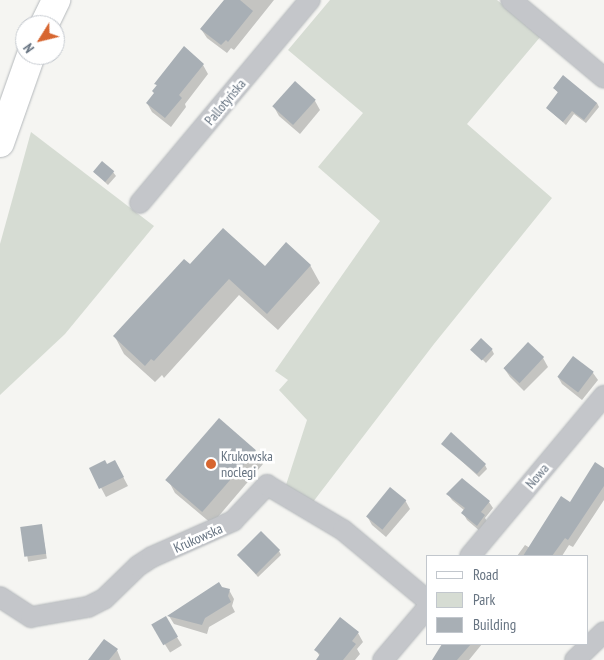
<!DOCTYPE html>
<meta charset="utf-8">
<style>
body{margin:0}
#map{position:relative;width:604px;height:660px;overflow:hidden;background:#f5f5f2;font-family:"PT Sans Narrow",sans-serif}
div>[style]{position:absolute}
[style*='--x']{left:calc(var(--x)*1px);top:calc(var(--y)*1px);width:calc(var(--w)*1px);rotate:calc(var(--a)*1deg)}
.green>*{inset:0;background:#d6dcd3}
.shadow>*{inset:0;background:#0003;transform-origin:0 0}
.building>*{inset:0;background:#a8afb5;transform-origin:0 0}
.roads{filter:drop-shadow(0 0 1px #b4b8bb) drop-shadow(0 0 1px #b4b8bb)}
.street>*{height:20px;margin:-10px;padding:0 10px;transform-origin:10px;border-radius:10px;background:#c4c6ca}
.primary>*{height:28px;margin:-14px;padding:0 14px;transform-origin:14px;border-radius:14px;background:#fff}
.dots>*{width:14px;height:14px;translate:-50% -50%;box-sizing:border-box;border:2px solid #fff;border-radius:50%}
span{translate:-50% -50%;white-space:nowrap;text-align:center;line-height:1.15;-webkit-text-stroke:5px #fff;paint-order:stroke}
.street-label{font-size:14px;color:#667381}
.poi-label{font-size:14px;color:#667381}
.left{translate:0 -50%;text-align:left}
.legend{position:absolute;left:426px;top:555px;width:162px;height:90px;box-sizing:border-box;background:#fff;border:1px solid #c2c7cd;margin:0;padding:6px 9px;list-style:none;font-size:15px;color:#667381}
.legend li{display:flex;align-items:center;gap:10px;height:25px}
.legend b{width:25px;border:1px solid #c2c7cd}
.north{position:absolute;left:15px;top:15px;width:50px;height:50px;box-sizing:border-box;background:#fff;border:1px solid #c2c7cd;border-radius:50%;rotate:234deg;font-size:14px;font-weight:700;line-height:20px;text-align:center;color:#667381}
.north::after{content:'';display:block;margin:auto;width:18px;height:22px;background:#d76630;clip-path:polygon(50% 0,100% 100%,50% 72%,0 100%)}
</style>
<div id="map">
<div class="green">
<i style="clip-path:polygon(330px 0,497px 0,541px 36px,467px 124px,552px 198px,434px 344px,313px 502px,285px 488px,307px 420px,279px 390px,288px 380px,275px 371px,380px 221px,318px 167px,363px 113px,288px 50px)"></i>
<i style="clip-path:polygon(31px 132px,154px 226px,65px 334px,0 395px,0 244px)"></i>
</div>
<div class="shadow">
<i style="clip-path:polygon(225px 0,274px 0,234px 50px,231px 48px,227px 53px,207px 38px,201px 29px)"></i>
<i style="clip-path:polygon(203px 65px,208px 74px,185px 104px,186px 107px,171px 127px,152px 112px,147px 103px,155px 94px,157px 86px,156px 84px)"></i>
<i style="clip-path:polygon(295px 83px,315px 101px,320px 110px,300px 134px,279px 116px,274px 107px)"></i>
<i style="clip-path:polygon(554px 88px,597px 103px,599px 107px,586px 123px,574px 114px,566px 125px,547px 108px,559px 94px)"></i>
<i style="clip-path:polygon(94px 172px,113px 172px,116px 176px,108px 185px)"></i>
<i style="clip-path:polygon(310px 265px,320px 283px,278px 330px,239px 295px,164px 378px,162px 375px,155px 382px,124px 354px,115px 337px,190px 266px,265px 268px)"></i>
<i style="clip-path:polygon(528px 344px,543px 358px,548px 367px,524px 391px,510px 377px,504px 368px)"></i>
<i style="clip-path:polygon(473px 350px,492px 350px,494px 354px,486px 363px)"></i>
<i style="clip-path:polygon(574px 358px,593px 373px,598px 380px,582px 400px,562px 384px,558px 377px)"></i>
<i style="clip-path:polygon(443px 444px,485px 465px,487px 469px,479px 477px)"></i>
<i style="clip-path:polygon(255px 451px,263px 464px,212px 524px,175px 493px,168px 480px)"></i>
<i style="clip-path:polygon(107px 466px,120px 471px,128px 486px,106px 497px,91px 469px)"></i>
<i style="clip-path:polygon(604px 469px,604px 500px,573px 547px,569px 545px,562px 556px,517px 556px,525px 545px,530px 548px)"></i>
<i style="clip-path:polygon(448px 494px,489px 502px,493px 508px,485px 518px,488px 523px,481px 532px,467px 520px,463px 513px,465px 511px,452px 500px)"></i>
<i style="clip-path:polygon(405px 500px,410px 509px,386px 537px,372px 525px,367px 516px)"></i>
<i style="left:41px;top:525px;width:34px;height:19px;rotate:80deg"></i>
<i style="clip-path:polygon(279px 551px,281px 555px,258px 577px,238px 555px)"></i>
<i style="clip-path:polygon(222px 588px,229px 590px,234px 599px,232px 606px,235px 612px,209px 627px,207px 634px,174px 624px,169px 616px)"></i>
<i style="left:165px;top:618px;width:32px;height:14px;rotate:58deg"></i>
<i style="clip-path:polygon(358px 633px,363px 642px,357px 649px,360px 654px,355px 660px,322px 660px,316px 650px)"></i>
<i style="clip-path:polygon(444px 644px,482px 644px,469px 660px,434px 660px)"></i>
<i style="clip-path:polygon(117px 650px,121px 660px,89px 660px)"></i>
</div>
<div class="building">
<i style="clip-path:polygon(224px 0,240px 0,253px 11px,228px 42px,226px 40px,221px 45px,200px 29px)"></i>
<i style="clip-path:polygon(184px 46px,204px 64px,179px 95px,182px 98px,165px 118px,146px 103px,154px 93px,152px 91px,157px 85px,154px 84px)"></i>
<i style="clip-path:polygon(563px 75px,597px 103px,584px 120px,572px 111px,563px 122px,546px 108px,558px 92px,553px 88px)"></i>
<i style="left:295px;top:81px;width:28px;height:34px;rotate:42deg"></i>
<i style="left:102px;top:161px;width:16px;height:14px;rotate:40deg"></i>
<i style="clip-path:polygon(223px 228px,265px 266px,286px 242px,311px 265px,267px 314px,229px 279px,154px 361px,151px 359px,145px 366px,113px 336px,184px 259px,190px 264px)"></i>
<i style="left:481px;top:338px;width:16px;height:16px;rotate:43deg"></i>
<i style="left:528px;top:342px;width:22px;height:36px;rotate:43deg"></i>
<i style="left:573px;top:356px;width:26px;height:26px;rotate:37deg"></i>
<i style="left:219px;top:418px;width:49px;height:82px;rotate:41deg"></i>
<i style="clip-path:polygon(451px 432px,486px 464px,477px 474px,441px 444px)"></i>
<i style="clip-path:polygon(105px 460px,107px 464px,115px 460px,124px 477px,99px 489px,89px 468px)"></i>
<i style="clip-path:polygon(595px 462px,604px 468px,604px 486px,568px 540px,565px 538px,552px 556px,523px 556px,561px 496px,570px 502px)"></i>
<i style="clip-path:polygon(462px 478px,490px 501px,481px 512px,485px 515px,477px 526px,461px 513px,465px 508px,446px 494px)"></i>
<i style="left:390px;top:487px;width:21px;height:38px;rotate:39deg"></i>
<i style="left:42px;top:524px;width:30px;height:22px;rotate:82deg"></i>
<i style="left:261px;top:531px;width:27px;height:34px;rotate:45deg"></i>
<i style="clip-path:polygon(219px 582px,222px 587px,230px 589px,228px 596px,231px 602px,205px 618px,202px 625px,167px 616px)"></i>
<i style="left:166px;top:616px;width:24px;height:17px;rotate:60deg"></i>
<i style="clip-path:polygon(340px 617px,359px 632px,352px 641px,356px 644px,343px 660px,316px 660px,320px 654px,314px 650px)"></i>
<i style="clip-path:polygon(104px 639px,118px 649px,109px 660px,88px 660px)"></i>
<i style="clip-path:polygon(442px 644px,471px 644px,457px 660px,432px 660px)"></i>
</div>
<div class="roads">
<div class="street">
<i style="--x:511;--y:0;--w:121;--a:40"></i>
<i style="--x:140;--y:203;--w:265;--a:-50.1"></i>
<i style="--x:470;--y:556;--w:209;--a:-50.1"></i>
<i style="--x:0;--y:597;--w:37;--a:33"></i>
<i style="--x:31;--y:617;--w:58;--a:-10"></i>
<i style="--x:88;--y:607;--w:18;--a:-27"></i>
<i style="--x:104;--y:599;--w:47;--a:-44.1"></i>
<i style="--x:138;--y:566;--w:17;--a:-33"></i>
<i style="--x:152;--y:557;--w:89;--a:-24"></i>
<i style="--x:233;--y:521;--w:50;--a:-46.6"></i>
<i style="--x:267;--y:485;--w:88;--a:30.6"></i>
<i style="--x:343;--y:530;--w:111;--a:39.9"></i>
<i style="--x:383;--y:660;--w:70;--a:-49.7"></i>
<i style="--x:575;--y:660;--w:40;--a:-44"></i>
</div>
<div class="primary">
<i style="--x:44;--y:25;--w:28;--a:-64"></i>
<i style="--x:0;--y:143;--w:93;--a:-70.6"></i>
</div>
</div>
<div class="dots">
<i style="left:211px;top:464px;background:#d76630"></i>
</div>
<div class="street-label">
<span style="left:225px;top:102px;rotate:-50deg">Pallotyńska</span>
<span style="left:537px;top:476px;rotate:-50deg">Nowa</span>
<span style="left:198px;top:538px;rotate:-24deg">Krukowska</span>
</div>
<div class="poi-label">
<span class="left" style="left:221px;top:464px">Krukowska<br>noclegi</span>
</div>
<ul class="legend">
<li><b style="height:6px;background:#fff"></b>Road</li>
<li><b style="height:14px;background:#d6dcd3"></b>Park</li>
<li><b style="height:14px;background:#a8afb5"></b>Building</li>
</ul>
<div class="north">N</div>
</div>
